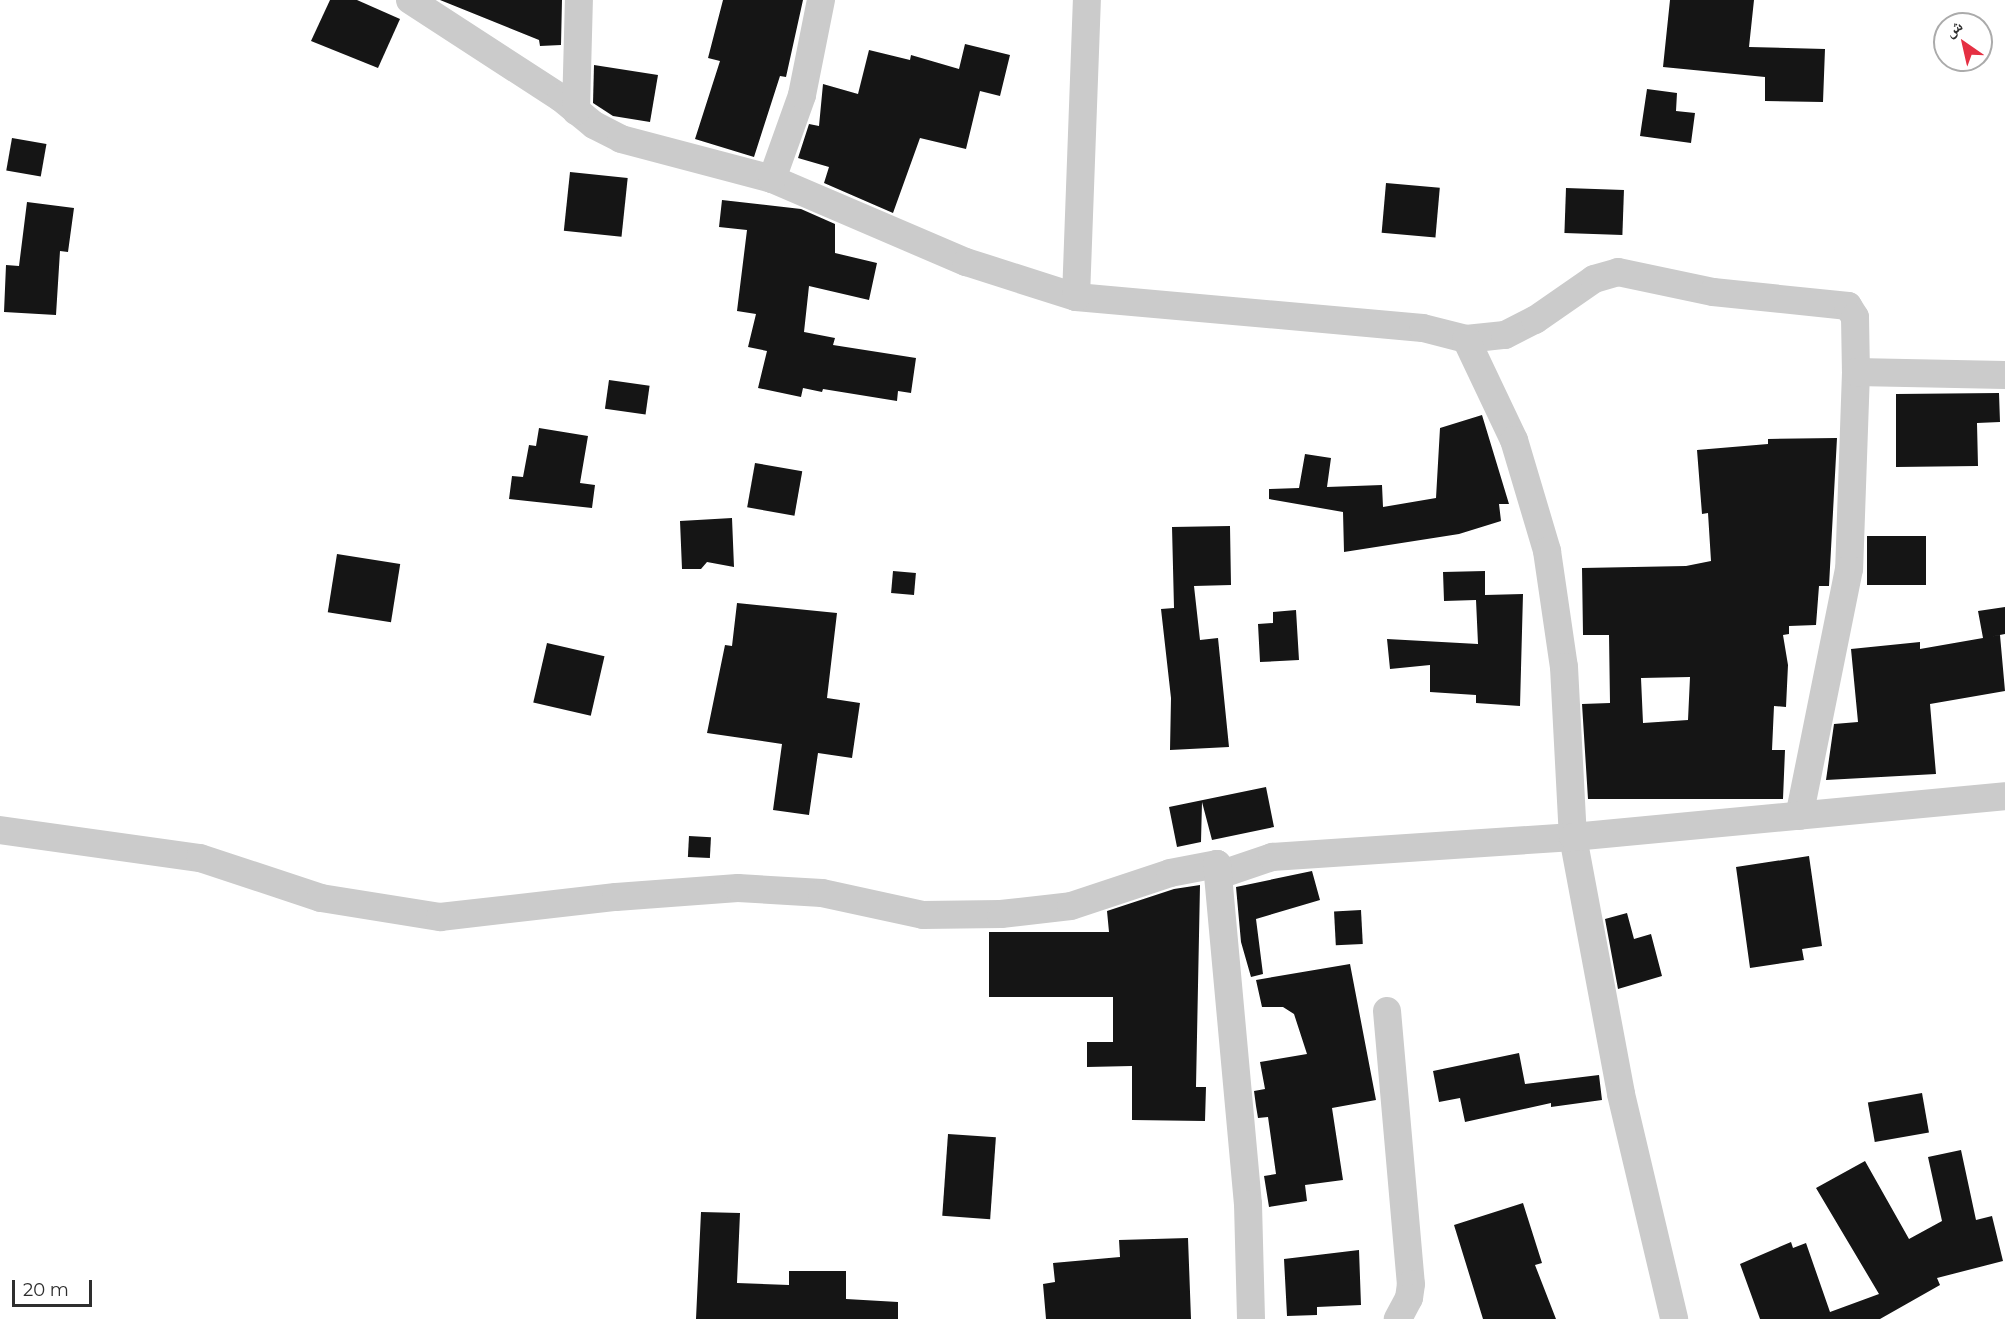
<!DOCTYPE html>
<meta charset="utf-8">
<style>
body{margin:0}
#map{position:relative;width:2005px;height:1319px;overflow:hidden;background:#fff;font-family:Montserrat,"Noto Naskh Arabic",sans-serif}
div>[style]{position:absolute}
[style*='--x']{left:calc(var(--x)*1px);top:calc(var(--y)*1px);width:calc(var(--w)*1px);rotate:calc(var(--a)*1deg)}
.building>*{inset:0;background:#151515;transform-origin:0 0}
.minor>*{height:28px;margin:-14px;padding:0 14px;transform-origin:14px;border-radius:14px;background:#cbcbcb}
span{translate:-50% -50%;white-space:nowrap;text-align:center;line-height:1.15;-webkit-text-stroke:6px #fff;paint-order:stroke}
.north{position:absolute;left:1933px;top:12px;width:60px;height:60px;box-sizing:border-box;background:#fff;border:2px solid #ababab;border-radius:50%;rotate:326deg;font-size:16px;font-weight:700;line-height:24px;text-align:center;color:#2e2e2e}
.north::after{content:'';display:block;margin:auto;width:21px;height:27px;background:#e53043;clip-path:polygon(50% 0,100% 100%,50% 72%,0 100%)}
.scale{position:absolute;left:12px;top:1280px;width:80px;height:27px;box-sizing:border-box;border:3px solid #2e2e2e;border-top:0;padding-left:8px;font-size:18px;line-height:21px;white-space:nowrap;color:#2e2e2e;-webkit-text-stroke:4px #fff;paint-order:stroke}
</style>
<div id="map">
<div class="building">
<i style="clip-path:polygon(330px 0,357px 0,400px 19px,378px 68px,311px 41px)"></i>
<i style="clip-path:polygon(440px 0,562px 0,561px 45px,540px 46px,539px 40px)"></i>
<i style="clip-path:polygon(723px 0,803px 0,786px 77px,780px 76px,754px 157px,695px 139px,720px 61px,708px 58px)"></i>
<i style="clip-path:polygon(1670px 0,1754px 0,1749px 47px,1825px 49px,1823px 102px,1765px 101px,1765px 77px,1663px 67px)"></i>
<i style="clip-path:polygon(965px 44px,1010px 55px,1000px 96px,980px 91px,966px 149px,920px 138px,893px 213px,824px 183px,829px 167px,798px 158px,809px 124px,819px 126px,823px 84px,858px 94px,869px 50px,910px 60px,911px 55px,959px 69px)"></i>
<i style="clip-path:polygon(594px 65px,658px 75px,650px 122px,613px 116px,593px 103px)"></i>
<i style="clip-path:polygon(1647px 89px,1677px 93px,1676px 111px,1695px 113px,1691px 143px,1640px 136px)"></i>
<i style="left:12px;top:138px;width:35px;height:33px;rotate:10deg"></i>
<i style="left:570px;top:172px;width:58px;height:59px;rotate:6deg"></i>
<i style="left:1386px;top:183px;width:54px;height:50px;rotate:5deg"></i>
<i style="left:1566px;top:188px;width:58px;height:45px;rotate:2deg"></i>
<i style="clip-path:polygon(722px 200px,801px 209px,835px 224px,835px 253px,877px 263px,869px 300px,809px 286px,804px 332px,835px 338px,833px 345px,916px 358px,911px 393px,898px 391px,897px 401px,823px 389px,822px 392px,803px 388px,801px 397px,758px 388px,767px 351px,748px 347px,756px 314px,737px 311px,747px 230px,719px 227px)"></i>
<i style="clip-path:polygon(27px 202px,74px 208px,68px 252px,60px 251px,56px 315px,4px 312px,6px 265px,19px 266px)"></i>
<i style="left:609px;top:380px;width:41px;height:29px;rotate:8deg"></i>
<i style="clip-path:polygon(1999px 393px,2000px 422px,1977px 423px,1978px 466px,1896px 467px,1896px 394px)"></i>
<i style="clip-path:polygon(1482px 415px,1509px 504px,1499px 504px,1501px 521px,1459px 534px,1344px 552px,1343px 512px,1269px 499px,1269px 489px,1299px 488px,1305px 454px,1331px 458px,1327px 487px,1382px 485px,1383px 507px,1436px 498px,1440px 428px)"></i>
<i style="clip-path:polygon(539px 428px,588px 436px,580px 483px,595px 485px,592px 508px,509px 499px,512px 476px,523px 477px,529px 445px,536px 446px)"></i>
<i style="clip-path:polygon(evenodd,1837px 438px,1829px 586px,1819px 586px,1816px 625px,1789px 626px,1789px 634px,1783px 635px,1788px 665px,1786px 707px,1774px 706px,1772px 750px,1785px 750px,1783px 799px,1588px 799px,1582px 704px,1610px 703px,1609px 635px,1583px 635px,1582px 568px,1686px 566px,1711px 561px,1708px 513px,1702px 514px,1697px 450px,1768px 444px,1768px 439px,1837px 438px,1690px 677px,1688px 720px,1643px 723px,1641px 678px,1690px 677px)"></i>
<i style="left:755px;top:463px;width:48px;height:45px;rotate:10deg"></i>
<i style="clip-path:polygon(732px 518px,734px 567px,707px 562px,701px 569px,682px 569px,680px 521px)"></i>
<i style="clip-path:polygon(1230px 526px,1231px 585px,1194px 586px,1200px 640px,1218px 638px,1229px 747px,1170px 750px,1171px 698px,1161px 609px,1174px 608px,1172px 527px)"></i>
<i style="left:1867px;top:536px;width:59px;height:49px"></i>
<i style="left:337px;top:554px;width:64px;height:59px;rotate:9deg"></i>
<i style="left:893px;top:571px;width:23px;height:22px;rotate:5deg"></i>
<i style="clip-path:polygon(1485px 571px,1485px 595px,1523px 594px,1520px 706px,1476px 703px,1476px 695px,1430px 692px,1430px 665px,1390px 669px,1387px 639px,1478px 644px,1476px 600px,1444px 601px,1443px 572px)"></i>
<i style="clip-path:polygon(737px 603px,837px 613px,827px 698px,860px 703px,852px 758px,818px 753px,809px 815px,773px 810px,782px 744px,707px 733px,725px 645px,732px 646px)"></i>
<i style="clip-path:polygon(2005px 607px,2005px 634px,1984px 638px,2000px 635px,2005px 691px,1930px 704px,1936px 774px,1826px 780px,1834px 724px,1858px 722px,1851px 649px,1920px 642px,1920px 649px,1983px 638px,1978px 611px)"></i>
<i style="clip-path:polygon(1296px 610px,1299px 660px,1260px 662px,1258px 624px,1273px 623px,1273px 612px)"></i>
<i style="left:547px;top:643px;width:59px;height:61px;rotate:13deg"></i>
<i style="clip-path:polygon(1266px 787px,1274px 827px,1212px 840px,1202px 802px,1201px 842px,1177px 847px,1169px 807px)"></i>
<i style="left:689px;top:836px;width:22px;height:21px;rotate:3deg"></i>
<i style="clip-path:polygon(1809px 856px,1822px 946px,1802px 949px,1804px 960px,1750px 968px,1736px 867px)"></i>
<i style="clip-path:polygon(1312px 871px,1320px 900px,1256px 919px,1263px 974px,1251px 977px,1241px 942px,1236px 887px)"></i>
<i style="clip-path:polygon(1200px 885px,1196px 1087px,1206px 1087px,1205px 1121px,1132px 1120px,1132px 1066px,1087px 1067px,1087px 1042px,1113px 1042px,1113px 997px,989px 997px,989px 932px,1109px 932px,1107px 911px,1174px 889px)"></i>
<i style="left:1361px;top:910px;width:34px;height:27px;rotate:87deg"></i>
<i style="clip-path:polygon(1627px 913px,1634px 939px,1651px 934px,1662px 976px,1618px 989px,1605px 919px)"></i>
<i style="clip-path:polygon(1350px 964px,1376px 1100px,1332px 1108px,1343px 1180px,1305px 1185px,1307px 1201px,1269px 1207px,1264px 1176px,1276px 1174px,1268px 1117px,1258px 1118px,1256px 1106px,1254px 1091px,1265px 1089px,1260px 1062px,1307px 1054px,1294px 1014px,1283px 1007px,1262px 1007px,1256px 980px)"></i>
<i style="clip-path:polygon(1519px 1053px,1525px 1084px,1599px 1075px,1602px 1100px,1551px 1107px,1551px 1103px,1465px 1122px,1460px 1098px,1439px 1102px,1433px 1071px)"></i>
<i style="left:1922px;top:1093px;width:40px;height:55px;rotate:80deg"></i>
<i style="left:948px;top:1134px;width:48px;height:82px;rotate:4deg"></i>
<i style="clip-path:polygon(1961px 1150px,1976px 1220px,1992px 1216px,2003px 1261px,1937px 1278px,1940px 1285px,1880px 1319px,1760px 1319px,1740px 1264px,1791px 1242px,1793px 1248px,1806px 1243px,1830px 1312px,1879px 1294px,1816px 1188px,1865px 1161px,1909px 1239px,1942px 1221px,1928px 1157px)"></i>
<i style="clip-path:polygon(1523px 1203px,1542px 1263px,1535px 1265px,1556px 1319px,1483px 1319px,1454px 1225px)"></i>
<i style="clip-path:polygon(701px 1212px,740px 1213px,737px 1283px,789px 1285px,789px 1271px,846px 1271px,846px 1299px,898px 1302px,898px 1319px,696px 1319px)"></i>
<i style="clip-path:polygon(1188px 1238px,1191px 1319px,1046px 1319px,1043px 1284px,1055px 1282px,1053px 1263px,1120px 1257px,1119px 1240px)"></i>
<i style="clip-path:polygon(1359px 1250px,1361px 1305px,1317px 1307px,1317px 1315px,1287px 1316px,1284px 1259px)"></i>
</div>
<div class="minor">
<i style="--x:410;--y:0;--w:180;--a:33"></i>
<i style="--x:561;--y:98;--w:43;--a:39.3"></i>
<i style="--x:594;--y:125;--w:30;--a:27"></i>
<i style="--x:621;--y:139;--w:156;--a:14.8"></i>
<i style="--x:772;--y:179;--w:211;--a:23.2"></i>
<i style="--x:966;--y:262;--w:115;--a:17.7"></i>
<i style="--x:1076;--y:297;--w:348;--a:5.1"></i>
<i style="--x:1423;--y:328;--w:44;--a:14.3"></i>
<i style="--x:1466;--y:339;--w:39;--a:-6"></i>
<i style="--x:1505;--y:335;--w:34;--a:-27"></i>
<i style="--x:1535;--y:320;--w:72;--a:-34.8"></i>
<i style="--x:1594;--y:279;--w:25;--a:-16"></i>
<i style="--x:1618;--y:272;--w:97;--a:11.9"></i>
<i style="--x:1713;--y:292;--w:136;--a:5.9"></i>
<i style="--x:1848;--y:306;--w:13;--a:58"></i>
<i style="--x:1855;--y:317;--w:55;--a:89"></i>
<i style="--x:1856;--y:372;--w:197;--a:92"></i>
<i style="--x:1849;--y:569;--w:252;--a:101.4"></i>
<i style="--x:576;--y:111;--w:111;--a:-88.5"></i>
<i style="--x:772;--y:179;--w:89;--a:-70.3"></i>
<i style="--x:802;--y:95;--w:97;--a:-78.7"></i>
<i style="--x:1076;--y:297;--w:297;--a:-87.9"></i>
<i style="--x:1466;--y:339;--w:112;--a:64.6"></i>
<i style="--x:1514;--y:440;--w:116;--a:73.4"></i>
<i style="--x:1547;--y:551;--w:117;--a:81.7"></i>
<i style="--x:1564;--y:667;--w:170;--a:87"></i>
<i style="--x:1573;--y:837;--w:261;--a:79.4"></i>
<i style="--x:1621;--y:1094;--w:231;--a:76.7"></i>
<i style="--x:1856;--y:372;--w:149;--a:1.2"></i>
<i style="--x:0;--y:830;--w:202;--a:8"></i>
<i style="--x:200;--y:858;--w:127;--a:18.3"></i>
<i style="--x:321;--y:898;--w:121;--a:9.1"></i>
<i style="--x:440;--y:917;--w:177;--a:-6.5"></i>
<i style="--x:616;--y:897;--w:122;--a:-4.2"></i>
<i style="--x:738;--y:888;--w:84;--a:3.4"></i>
<i style="--x:822;--y:893;--w:103;--a:12.3"></i>
<i style="--x:923;--y:915;--w:78;--a:-0.7"></i>
<i style="--x:1001;--y:914;--w:70;--a:-6.5"></i>
<i style="--x:1071;--y:906;--w:104;--a:-18.4"></i>
<i style="--x:1170;--y:873;--w:48;--a:-10.8"></i>
<i style="--x:1217;--y:864;--w:12;--a:48"></i>
<i style="--x:1225;--y:873;--w:50;--a:-18.8"></i>
<i style="--x:1272;--y:857;--w:302;--a:-3.8"></i>
<i style="--x:1573;--y:837;--w:434;--a:-5.4"></i>
<i style="--x:1217;--y:864;--w:341;--a:84.8"></i>
<i style="--x:1248;--y:1204;--w:115;--a:88.5"></i>
<i style="--x:1387;--y:1011;--w:274;--a:85"></i>
<i style="--x:1411;--y:1284;--w:14;--a:98"></i>
<i style="--x:1409;--y:1298;--w:24;--a:118"></i>
</div>
<div class="north">ش</div>
<div class="scale">20 m</div>
</div>
